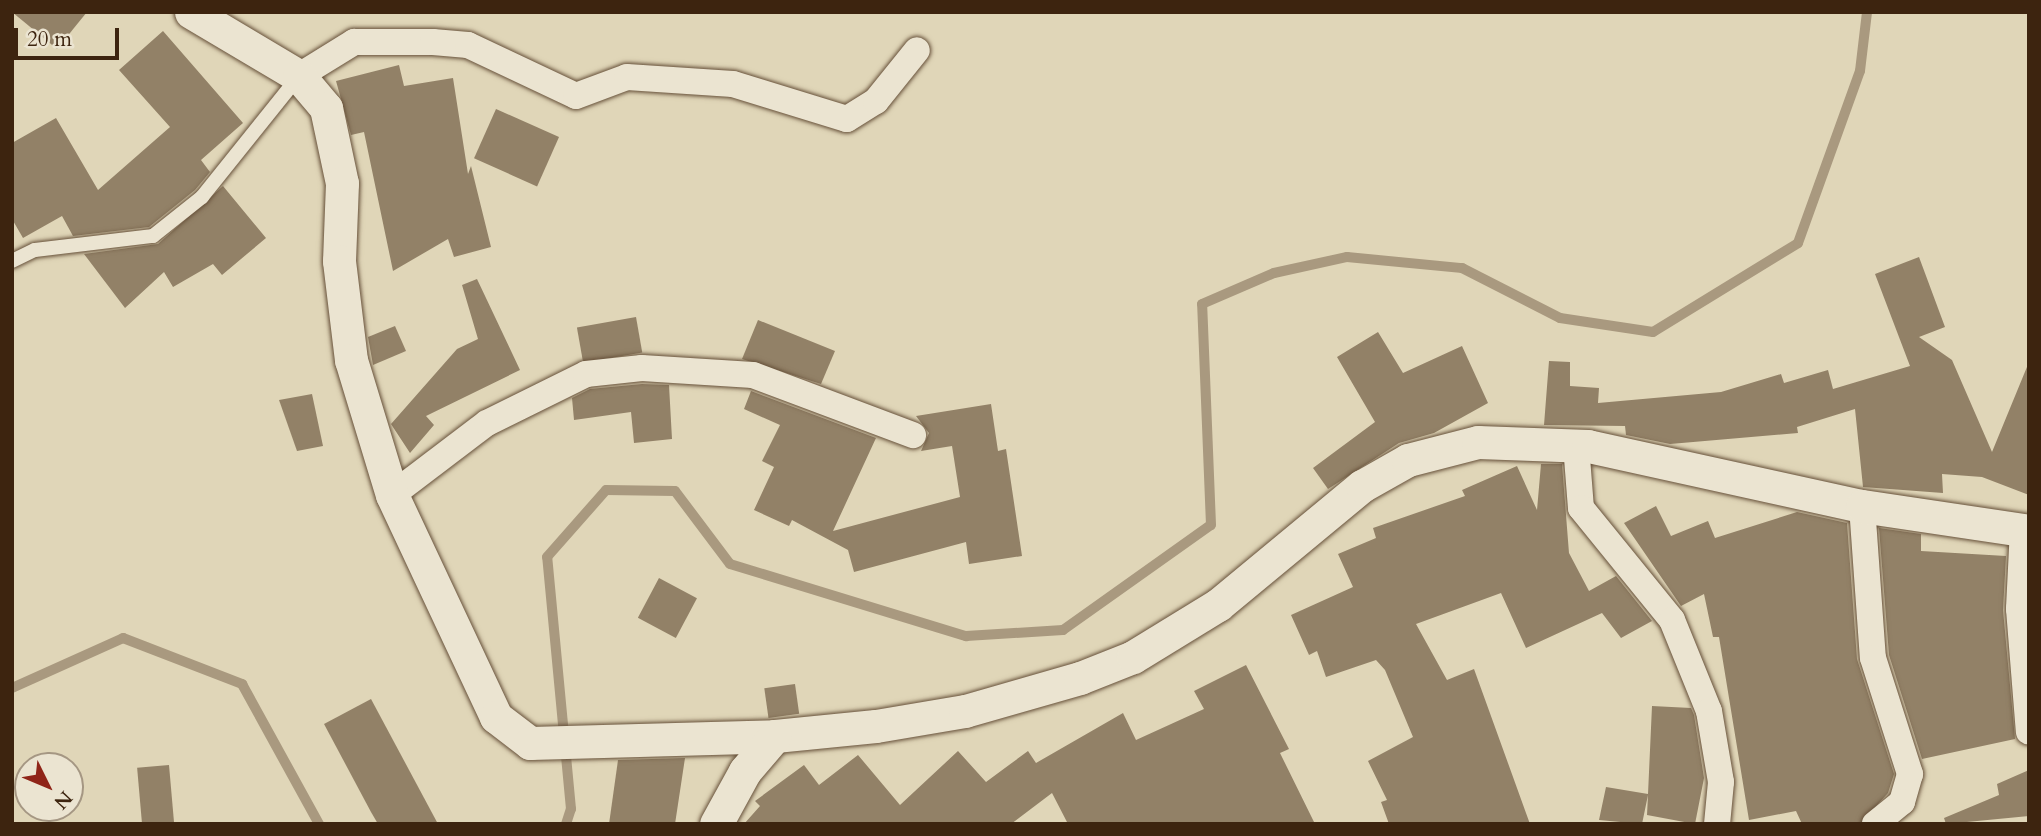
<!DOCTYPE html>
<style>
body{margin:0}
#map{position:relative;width:2041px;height:836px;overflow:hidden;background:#e0d6b8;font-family:Cardo,serif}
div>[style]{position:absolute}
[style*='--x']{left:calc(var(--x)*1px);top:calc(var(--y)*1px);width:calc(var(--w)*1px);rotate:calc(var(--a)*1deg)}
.stream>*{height:10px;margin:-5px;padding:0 5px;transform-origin:5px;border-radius:5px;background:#a9997f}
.building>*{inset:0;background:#928167;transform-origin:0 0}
.roads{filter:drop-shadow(0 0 2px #665039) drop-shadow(0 0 2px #665039)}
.service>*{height:14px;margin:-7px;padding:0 7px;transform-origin:7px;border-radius:7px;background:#ebe4d1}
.minor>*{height:26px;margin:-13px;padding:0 13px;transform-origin:13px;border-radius:13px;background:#ebe4d1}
.tertiary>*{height:33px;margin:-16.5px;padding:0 16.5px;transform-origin:16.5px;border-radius:16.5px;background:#ebe4d1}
span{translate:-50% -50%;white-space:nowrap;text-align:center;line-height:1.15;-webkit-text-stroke:5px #ebe4d1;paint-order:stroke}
.frame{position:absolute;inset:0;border:14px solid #3d240f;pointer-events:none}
.north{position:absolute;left:14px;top:752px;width:70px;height:70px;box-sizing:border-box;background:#ebe4d1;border:2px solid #a59783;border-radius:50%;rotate:133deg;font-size:19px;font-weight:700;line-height:28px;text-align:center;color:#3d240f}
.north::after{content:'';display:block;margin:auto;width:24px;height:32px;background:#8f2418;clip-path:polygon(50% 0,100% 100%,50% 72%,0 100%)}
.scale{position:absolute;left:14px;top:28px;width:105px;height:32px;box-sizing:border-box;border:4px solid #3d240f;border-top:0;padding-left:9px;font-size:21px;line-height:24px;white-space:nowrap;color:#3d240f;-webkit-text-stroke:5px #ebe4d1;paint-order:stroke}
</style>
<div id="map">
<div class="stream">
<i style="--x:12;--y:688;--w:122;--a:-24.2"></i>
<i style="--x:123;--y:638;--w:128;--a:21.1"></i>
<i style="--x:242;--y:684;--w:160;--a:61.2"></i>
<i style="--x:566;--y:824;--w:16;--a:-72"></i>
<i style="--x:571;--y:809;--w:253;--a:-95.4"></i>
<i style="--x:547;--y:557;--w:89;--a:-48.6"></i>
<i style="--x:606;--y:490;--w:69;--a:0.8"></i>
<i style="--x:675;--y:491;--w:91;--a:53"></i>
<i style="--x:730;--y:564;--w:247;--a:17"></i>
<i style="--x:966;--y:636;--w:97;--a:-3.5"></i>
<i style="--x:1063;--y:630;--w:181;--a:-35.4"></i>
<i style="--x:1211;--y:525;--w:221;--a:-92.3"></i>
<i style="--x:1202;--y:304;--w:78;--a:-23.3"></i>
<i style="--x:1274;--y:273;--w:75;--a:-12.4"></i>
<i style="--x:1347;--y:257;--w:116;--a:5.5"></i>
<i style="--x:1462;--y:268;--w:110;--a:27"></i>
<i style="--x:1560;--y:318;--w:94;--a:8.6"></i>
<i style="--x:1653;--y:332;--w:170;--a:-31.5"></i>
<i style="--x:1798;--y:243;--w:183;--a:-70.2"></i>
<i style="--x:1860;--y:71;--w:59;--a:-83.2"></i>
</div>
<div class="building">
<i style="clip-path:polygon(12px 12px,87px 12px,57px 49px)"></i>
<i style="clip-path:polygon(163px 31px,243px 123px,201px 160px,210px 172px,195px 190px,149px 227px,73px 236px,62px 216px,23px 238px,12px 219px,12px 143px,56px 118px,98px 190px,170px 127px,119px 70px)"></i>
<i style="clip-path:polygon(399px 65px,404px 86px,453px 78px,468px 174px,471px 166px,491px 247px,454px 257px,448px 239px,393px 271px,364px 132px,351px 135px,336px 81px)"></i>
<i style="left:496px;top:109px;width:69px;height:54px;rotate:24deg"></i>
<i style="clip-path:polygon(223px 186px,266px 238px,222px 275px,213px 264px,173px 287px,164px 272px,125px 308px,84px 254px,158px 244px)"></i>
<i style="clip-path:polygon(1919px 257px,1945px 327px,1919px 337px,1952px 360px,1992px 452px,2029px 362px,2029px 495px,1982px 477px,1942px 474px,1943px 493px,1863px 487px,1855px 409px,1797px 427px,1798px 433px,1670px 444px,1626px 435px,1625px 426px,1544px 425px,1549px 361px,1570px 362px,1570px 386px,1599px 388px,1598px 403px,1721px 392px,1781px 374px,1784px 383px,1828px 370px,1833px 389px,1910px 366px,1875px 274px)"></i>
<i style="clip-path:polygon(477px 279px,520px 370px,426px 416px,434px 425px,410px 453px,391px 424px,457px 349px,478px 339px,462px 285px)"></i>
<i style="left:636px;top:317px;width:36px;height:60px;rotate:80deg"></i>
<i style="clip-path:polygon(758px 320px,835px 351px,821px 384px,742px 359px)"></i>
<i style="clip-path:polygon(395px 326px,406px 351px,373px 365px,368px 337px)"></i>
<i style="clip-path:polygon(1378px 332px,1403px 373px,1462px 346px,1488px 403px,1434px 433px,1399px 443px,1328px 489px,1313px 468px,1375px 422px,1337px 357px)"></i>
<i style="clip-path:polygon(642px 384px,669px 385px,672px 439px,634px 443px,631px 412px,574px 420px,572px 398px,590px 389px)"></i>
<i style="clip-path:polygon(751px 391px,876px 438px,833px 531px,960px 497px,952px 446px,921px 451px,929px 433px,916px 416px,991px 404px,998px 451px,1006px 449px,1022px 556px,969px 564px,966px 542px,854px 572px,848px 550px,792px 520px,789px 526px,754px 510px,774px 467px,762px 461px,780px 425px,744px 409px)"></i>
<i style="clip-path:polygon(312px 394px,323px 446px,297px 451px,279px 400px)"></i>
<i style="clip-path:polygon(1541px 464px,1562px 464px,1569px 553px,1589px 591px,1616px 576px,1652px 621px,1621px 638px,1602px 613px,1526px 648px,1501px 593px,1416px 624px,1447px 680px,1474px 669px,1530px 824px,1389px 824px,1381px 802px,1387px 800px,1368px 761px,1413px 737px,1385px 670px,1376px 660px,1326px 677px,1317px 651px,1309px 655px,1291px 615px,1353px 587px,1338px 554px,1376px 538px,1373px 528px,1465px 496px,1462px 490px,1517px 466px,1537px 510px)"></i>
<i style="clip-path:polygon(1656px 506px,1671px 536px,1708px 521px,1715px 538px,1797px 512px,1847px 523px,1857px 659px,1894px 774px,1888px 793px,1860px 824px,1802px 824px,1796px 811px,1749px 820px,1719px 637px,1713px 637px,1704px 594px,1681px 606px,1624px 523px)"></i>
<i style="clip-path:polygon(1879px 528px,1921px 534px,1921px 551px,2006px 556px,2003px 610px,2015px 739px,1922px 759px,1889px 655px)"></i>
<i style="left:659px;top:578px;width:43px;height:45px;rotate:28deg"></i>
<i style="clip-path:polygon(1246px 665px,1289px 749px,1280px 753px,1315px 824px,1068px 824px,1052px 793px,1011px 824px,744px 824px,760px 806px,755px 801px,804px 765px,819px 785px,858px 755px,900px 805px,958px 751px,986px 782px,1028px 751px,1036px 763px,1123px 713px,1136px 740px,1204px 709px,1194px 691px)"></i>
<i style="left:795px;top:684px;width:30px;height:31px;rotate:82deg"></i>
<i style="clip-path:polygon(371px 699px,438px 824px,378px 824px,371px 812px,324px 724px)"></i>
<i style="clip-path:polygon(1652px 706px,1691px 708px,1694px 715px,1704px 778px,1695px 824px,1647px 815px,1648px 795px,1642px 824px,1599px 820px,1606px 787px,1648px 794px)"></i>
<i style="clip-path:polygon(685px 758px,675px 824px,609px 824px,618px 760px)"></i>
<i style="left:169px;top:765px;width:59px;height:32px;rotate:85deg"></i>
<i style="clip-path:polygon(2029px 770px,2029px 816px,1946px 824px,1944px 818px,1999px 795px,1997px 784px)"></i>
</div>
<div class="roads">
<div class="service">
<i style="--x:12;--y:261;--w:25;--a:-26"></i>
<i style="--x:35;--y:250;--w:119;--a:-6.8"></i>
<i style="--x:153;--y:236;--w:63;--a:-38.5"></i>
<i style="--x:202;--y:197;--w:155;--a:-51.3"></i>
</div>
<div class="minor">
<i style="--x:299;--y:76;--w:65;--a:-31.7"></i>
<i style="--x:354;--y:42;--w:79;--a:0"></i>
<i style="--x:433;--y:42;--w:35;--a:5"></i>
<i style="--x:468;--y:45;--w:119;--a:25.3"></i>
<i style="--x:576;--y:96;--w:54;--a:-20.4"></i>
<i style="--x:627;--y:77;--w:106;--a:3.8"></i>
<i style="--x:733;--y:84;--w:119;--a:17.1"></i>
<i style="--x:847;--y:119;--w:34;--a:-32"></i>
<i style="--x:876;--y:101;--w:65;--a:-51.2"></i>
<i style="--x:1576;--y:445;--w:63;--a:85.5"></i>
<i style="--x:1581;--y:508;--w:144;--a:50.9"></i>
<i style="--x:1672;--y:620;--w:98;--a:67.9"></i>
<i style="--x:1709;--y:711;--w:72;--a:80.4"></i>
<i style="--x:1721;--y:782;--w:42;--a:95.4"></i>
<i style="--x:392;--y:495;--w:119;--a:-37.2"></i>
<i style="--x:487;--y:423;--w:110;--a:-26.3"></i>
<i style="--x:586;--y:374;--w:56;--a:-6.1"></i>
<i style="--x:642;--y:368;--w:111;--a:3.6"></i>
<i style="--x:753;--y:375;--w:171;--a:20.6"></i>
<i style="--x:1862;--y:506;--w:152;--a:85.9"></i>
<i style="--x:1873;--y:658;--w:122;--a:72.3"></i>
<i style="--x:1910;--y:774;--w:29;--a:106"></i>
<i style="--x:1902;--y:802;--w:35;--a:141"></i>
<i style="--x:2023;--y:529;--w:80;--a:92.9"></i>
<i style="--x:2019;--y:609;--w:123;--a:85.4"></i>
</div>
<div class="tertiary">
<i style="--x:191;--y:12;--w:126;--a:30.7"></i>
<i style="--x:299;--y:76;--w:42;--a:49.8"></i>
<i style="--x:326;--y:108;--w:77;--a:78"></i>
<i style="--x:342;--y:183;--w:78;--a:92.2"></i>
<i style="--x:339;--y:261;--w:100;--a:83.1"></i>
<i style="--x:351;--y:360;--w:141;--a:73.1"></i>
<i style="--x:392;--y:495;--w:245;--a:64.9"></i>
<i style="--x:496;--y:717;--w:43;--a:37.4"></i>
<i style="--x:530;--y:743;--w:245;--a:-1.6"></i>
<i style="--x:775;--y:736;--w:101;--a:-5.7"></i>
<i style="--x:876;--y:726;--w:90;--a:-9.6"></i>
<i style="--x:965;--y:711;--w:120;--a:-16"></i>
<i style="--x:1080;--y:678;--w:57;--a:-21.6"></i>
<i style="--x:1133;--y:657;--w:100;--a:-31.5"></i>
<i style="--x:1218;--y:605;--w:187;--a:-39.6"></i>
<i style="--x:1362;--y:486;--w:53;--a:-29.5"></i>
<i style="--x:1408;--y:460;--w:72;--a:-14.4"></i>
<i style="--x:1478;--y:442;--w:110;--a:2.1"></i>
<i style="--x:1588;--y:446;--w:280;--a:12.4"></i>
<i style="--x:1862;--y:506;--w:169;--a:8.5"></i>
<i style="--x:716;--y:824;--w:60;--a:-61.3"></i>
<i style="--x:745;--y:771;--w:46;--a:-49.4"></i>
</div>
</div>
<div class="frame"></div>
<div class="north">N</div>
<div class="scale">20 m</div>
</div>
